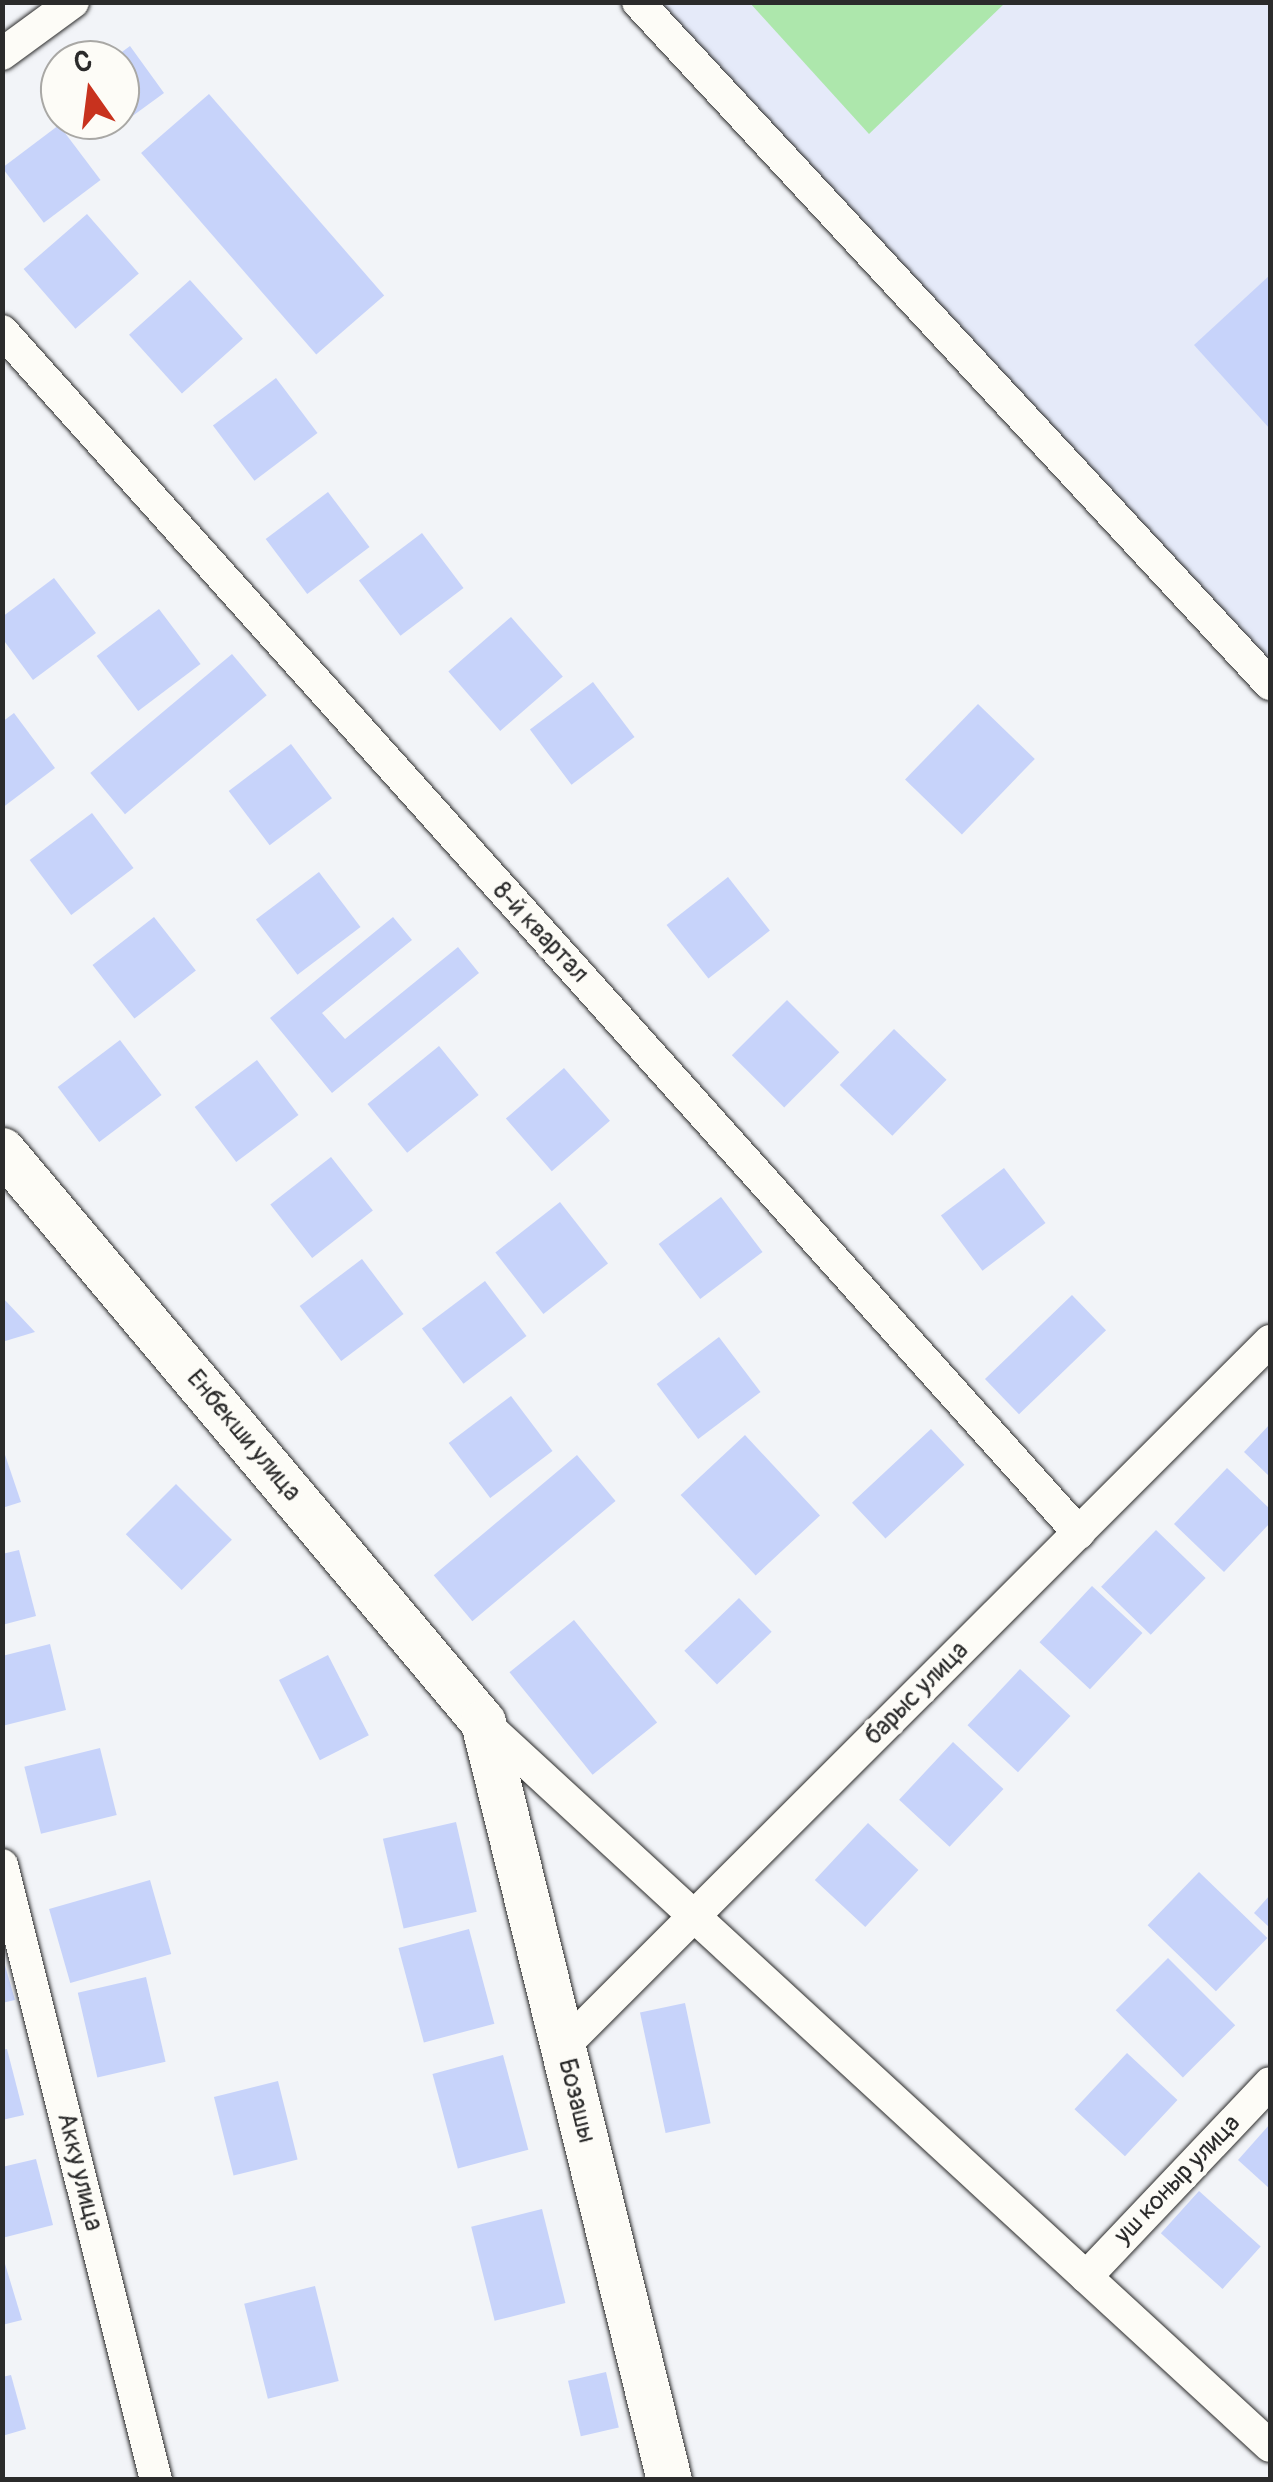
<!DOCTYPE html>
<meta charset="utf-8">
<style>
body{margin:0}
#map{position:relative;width:1273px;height:2482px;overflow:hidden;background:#f2f4f8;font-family:Pangolin,sans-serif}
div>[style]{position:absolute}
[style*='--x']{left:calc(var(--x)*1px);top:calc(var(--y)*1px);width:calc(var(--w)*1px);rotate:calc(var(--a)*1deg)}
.built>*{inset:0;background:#e5eaf9}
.green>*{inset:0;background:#ade7ac}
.building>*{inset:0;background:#c7d3fa;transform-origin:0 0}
.roads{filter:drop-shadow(0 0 2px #2b2b2b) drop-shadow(0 0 2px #2b2b2b)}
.street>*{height:32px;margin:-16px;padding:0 16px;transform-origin:16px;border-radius:16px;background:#fdfcf7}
.secondary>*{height:45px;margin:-22.5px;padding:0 22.5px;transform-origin:22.5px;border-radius:22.5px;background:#fdfcf7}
span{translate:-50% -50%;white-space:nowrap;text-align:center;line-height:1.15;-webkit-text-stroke:9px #fdfcf7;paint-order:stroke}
.street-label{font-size:25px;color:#2b2b2b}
.frame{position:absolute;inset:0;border:5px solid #2b2b2b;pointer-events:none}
.north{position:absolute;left:40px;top:40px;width:100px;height:100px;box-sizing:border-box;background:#fdfcf7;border:2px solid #a9a8a5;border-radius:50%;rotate:346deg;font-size:28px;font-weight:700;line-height:40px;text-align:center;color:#2b2b2b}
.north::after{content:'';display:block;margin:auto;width:35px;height:45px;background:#c8321e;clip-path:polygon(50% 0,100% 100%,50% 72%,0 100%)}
</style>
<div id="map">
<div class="built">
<i style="clip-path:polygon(659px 3px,1270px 3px,1270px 662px)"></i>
</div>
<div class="green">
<i style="clip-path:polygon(1005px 3px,869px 134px,750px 3px,750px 2px)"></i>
</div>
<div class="building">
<i style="clip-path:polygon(130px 46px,164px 93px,101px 139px,87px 120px,120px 120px,120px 60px,111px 60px)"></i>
<i style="left:209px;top:94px;width:267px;height:90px;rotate:49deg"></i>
<i style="left:59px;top:125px;width:69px;height:71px;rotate:53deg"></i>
<i style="left:87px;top:214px;width:79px;height:84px;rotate:49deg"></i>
<i style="clip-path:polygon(1270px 275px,1270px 429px,1194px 345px)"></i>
<i style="left:190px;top:280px;width:79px;height:82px;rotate:48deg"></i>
<i style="left:276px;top:378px;width:69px;height:79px;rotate:53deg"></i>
<i style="left:328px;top:492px;width:69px;height:78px;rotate:53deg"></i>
<i style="left:422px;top:533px;width:69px;height:79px;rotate:53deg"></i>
<i style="clip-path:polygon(54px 578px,96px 633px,33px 680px,2px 638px,2px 617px)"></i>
<i style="left:159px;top:609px;width:69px;height:78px;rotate:53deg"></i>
<i style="left:511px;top:617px;width:79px;height:83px;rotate:49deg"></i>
<i style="left:232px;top:654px;width:54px;height:185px;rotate:50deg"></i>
<i style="left:593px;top:682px;width:69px;height:79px;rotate:53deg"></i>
<i style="left:978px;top:704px;width:79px;height:105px;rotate:44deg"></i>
<i style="clip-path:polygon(14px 713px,55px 768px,2px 808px,2px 722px)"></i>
<i style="left:291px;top:744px;width:68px;height:78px;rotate:53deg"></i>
<i style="left:92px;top:813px;width:69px;height:78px;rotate:53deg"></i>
<i style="left:319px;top:872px;width:69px;height:79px;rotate:53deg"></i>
<i style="left:728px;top:877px;width:68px;height:78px;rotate:52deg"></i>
<i style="left:154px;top:917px;width:68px;height:78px;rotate:52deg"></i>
<i style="clip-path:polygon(393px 917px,412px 940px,322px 1013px,345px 1039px,458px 947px,479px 973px,332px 1093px,270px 1018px)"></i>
<i style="left:787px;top:1000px;width:74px;height:78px;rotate:45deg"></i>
<i style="left:894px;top:1029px;width:73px;height:78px;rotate:44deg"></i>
<i style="left:120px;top:1040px;width:69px;height:78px;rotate:53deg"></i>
<i style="left:439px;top:1046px;width:63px;height:92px;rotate:51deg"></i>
<i style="left:257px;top:1060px;width:69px;height:78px;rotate:53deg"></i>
<i style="left:564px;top:1068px;width:70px;height:77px;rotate:49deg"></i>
<i style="left:331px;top:1157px;width:68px;height:77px;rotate:52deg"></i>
<i style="left:1004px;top:1168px;width:69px;height:79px;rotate:53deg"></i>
<i style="left:721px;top:1197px;width:69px;height:78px;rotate:53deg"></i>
<i style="left:560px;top:1202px;width:78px;height:82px;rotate:52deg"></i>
<i style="left:362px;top:1259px;width:69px;height:78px;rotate:53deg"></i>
<i style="left:485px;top:1281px;width:69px;height:79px;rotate:53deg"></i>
<i style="left:1072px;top:1295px;width:49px;height:121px;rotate:46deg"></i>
<i style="clip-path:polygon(2px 1297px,35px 1332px,2px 1342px)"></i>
<i style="left:719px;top:1337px;width:69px;height:78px;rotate:53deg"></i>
<i style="left:511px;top:1396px;width:69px;height:78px;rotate:53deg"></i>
<i style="clip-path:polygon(1270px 1424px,1270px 1477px,1244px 1452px)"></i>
<i style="left:931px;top:1429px;width:49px;height:108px;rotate:47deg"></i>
<i style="left:745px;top:1435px;width:110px;height:88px;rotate:47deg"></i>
<i style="clip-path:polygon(2px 1446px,21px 1502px,2px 1508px)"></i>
<i style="left:577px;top:1455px;width:60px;height:187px;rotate:50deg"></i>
<i style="clip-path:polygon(1227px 1468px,1270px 1509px,1270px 1523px,1224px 1572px,1174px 1524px)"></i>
<i style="left:176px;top:1484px;width:79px;height:71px;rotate:45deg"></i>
<i style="left:1156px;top:1530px;width:69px;height:79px;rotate:44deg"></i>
<i style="clip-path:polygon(19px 1550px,36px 1616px,2px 1625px,2px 1554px)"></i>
<i style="left:1092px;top:1586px;width:69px;height:77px;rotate:43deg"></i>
<i style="left:739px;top:1598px;width:47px;height:76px;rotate:46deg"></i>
<i style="left:574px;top:1620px;width:132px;height:83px;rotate:51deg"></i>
<i style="clip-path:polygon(50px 1644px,66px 1710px,2px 1726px,2px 1656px)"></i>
<i style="left:328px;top:1655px;width:90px;height:55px;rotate:63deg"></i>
<i style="left:1020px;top:1669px;width:69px;height:77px;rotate:43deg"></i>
<i style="left:953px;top:1742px;width:69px;height:79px;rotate:43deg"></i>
<i style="left:100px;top:1748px;width:69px;height:78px;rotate:76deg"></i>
<i style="left:456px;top:1822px;width:92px;height:75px;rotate:77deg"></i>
<i style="left:868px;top:1823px;width:69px;height:78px;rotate:43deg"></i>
<i style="left:1199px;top:1872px;width:95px;height:74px;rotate:44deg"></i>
<i style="left:150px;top:1880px;width:77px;height:105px;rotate:74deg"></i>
<i style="clip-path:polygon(1270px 1895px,1270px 1928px,1254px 1913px)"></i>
<i style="left:469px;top:1929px;width:98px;height:73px;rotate:75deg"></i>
<i style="clip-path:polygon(2px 1955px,15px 2000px,2px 2003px)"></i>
<i style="left:1168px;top:1958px;width:95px;height:74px;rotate:45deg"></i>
<i style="left:146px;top:1977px;width:87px;height:70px;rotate:77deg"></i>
<i style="left:685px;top:2003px;width:123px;height:46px;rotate:78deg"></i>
<i style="clip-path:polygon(7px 2049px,24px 2115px,2px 2120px,2px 2050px)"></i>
<i style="left:1127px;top:2053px;width:69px;height:77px;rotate:43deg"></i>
<i style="left:503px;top:2055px;width:98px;height:73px;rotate:75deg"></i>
<i style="left:278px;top:2081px;width:81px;height:66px;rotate:76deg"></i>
<i style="clip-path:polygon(1270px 2124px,1270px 2189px,1238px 2160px)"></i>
<i style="clip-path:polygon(36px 2159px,53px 2225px,2px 2238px,2px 2167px)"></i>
<i style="left:1199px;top:2191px;width:83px;height:57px;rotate:42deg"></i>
<i style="left:542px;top:2209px;width:97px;height:73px;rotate:76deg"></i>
<i style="clip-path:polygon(2px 2254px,22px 2320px,2px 2325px)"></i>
<i style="left:315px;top:2286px;width:98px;height:73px;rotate:76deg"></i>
<i style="left:606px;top:2372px;width:57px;height:39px;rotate:77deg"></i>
<i style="clip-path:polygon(11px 2375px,26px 2429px,2px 2436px,2px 2377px)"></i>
</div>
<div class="roads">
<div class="street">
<i style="--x:638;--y:2;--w:930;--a:47.18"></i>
<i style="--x:2;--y:54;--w:88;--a:-36.2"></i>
<i style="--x:2;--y:331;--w:1614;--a:48.14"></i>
<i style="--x:483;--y:1722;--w:1069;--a:42.61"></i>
<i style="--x:2;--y:1865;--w:634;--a:75.94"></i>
<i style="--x:563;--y:2047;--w:999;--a:-44.96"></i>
<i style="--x:1086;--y:2277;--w:267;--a:-46.5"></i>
</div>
<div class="secondary">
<i style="--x:2;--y:1150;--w:747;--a:49.94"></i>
<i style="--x:483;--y:1722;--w:780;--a:76.21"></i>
</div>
</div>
<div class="street-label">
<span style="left:540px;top:933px;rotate:47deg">8-й квартал</span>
<span style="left:243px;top:1436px;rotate:50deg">Енбекши улица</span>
<span style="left:917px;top:1694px;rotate:-45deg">барыс улица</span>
<span style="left:576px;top:2101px;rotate:76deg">Бозашы</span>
<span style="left:79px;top:2172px;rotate:76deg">Акку улица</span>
<span style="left:1178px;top:2180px;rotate:-46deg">уш коныр улица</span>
</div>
<div class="frame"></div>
<div class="north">С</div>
</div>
